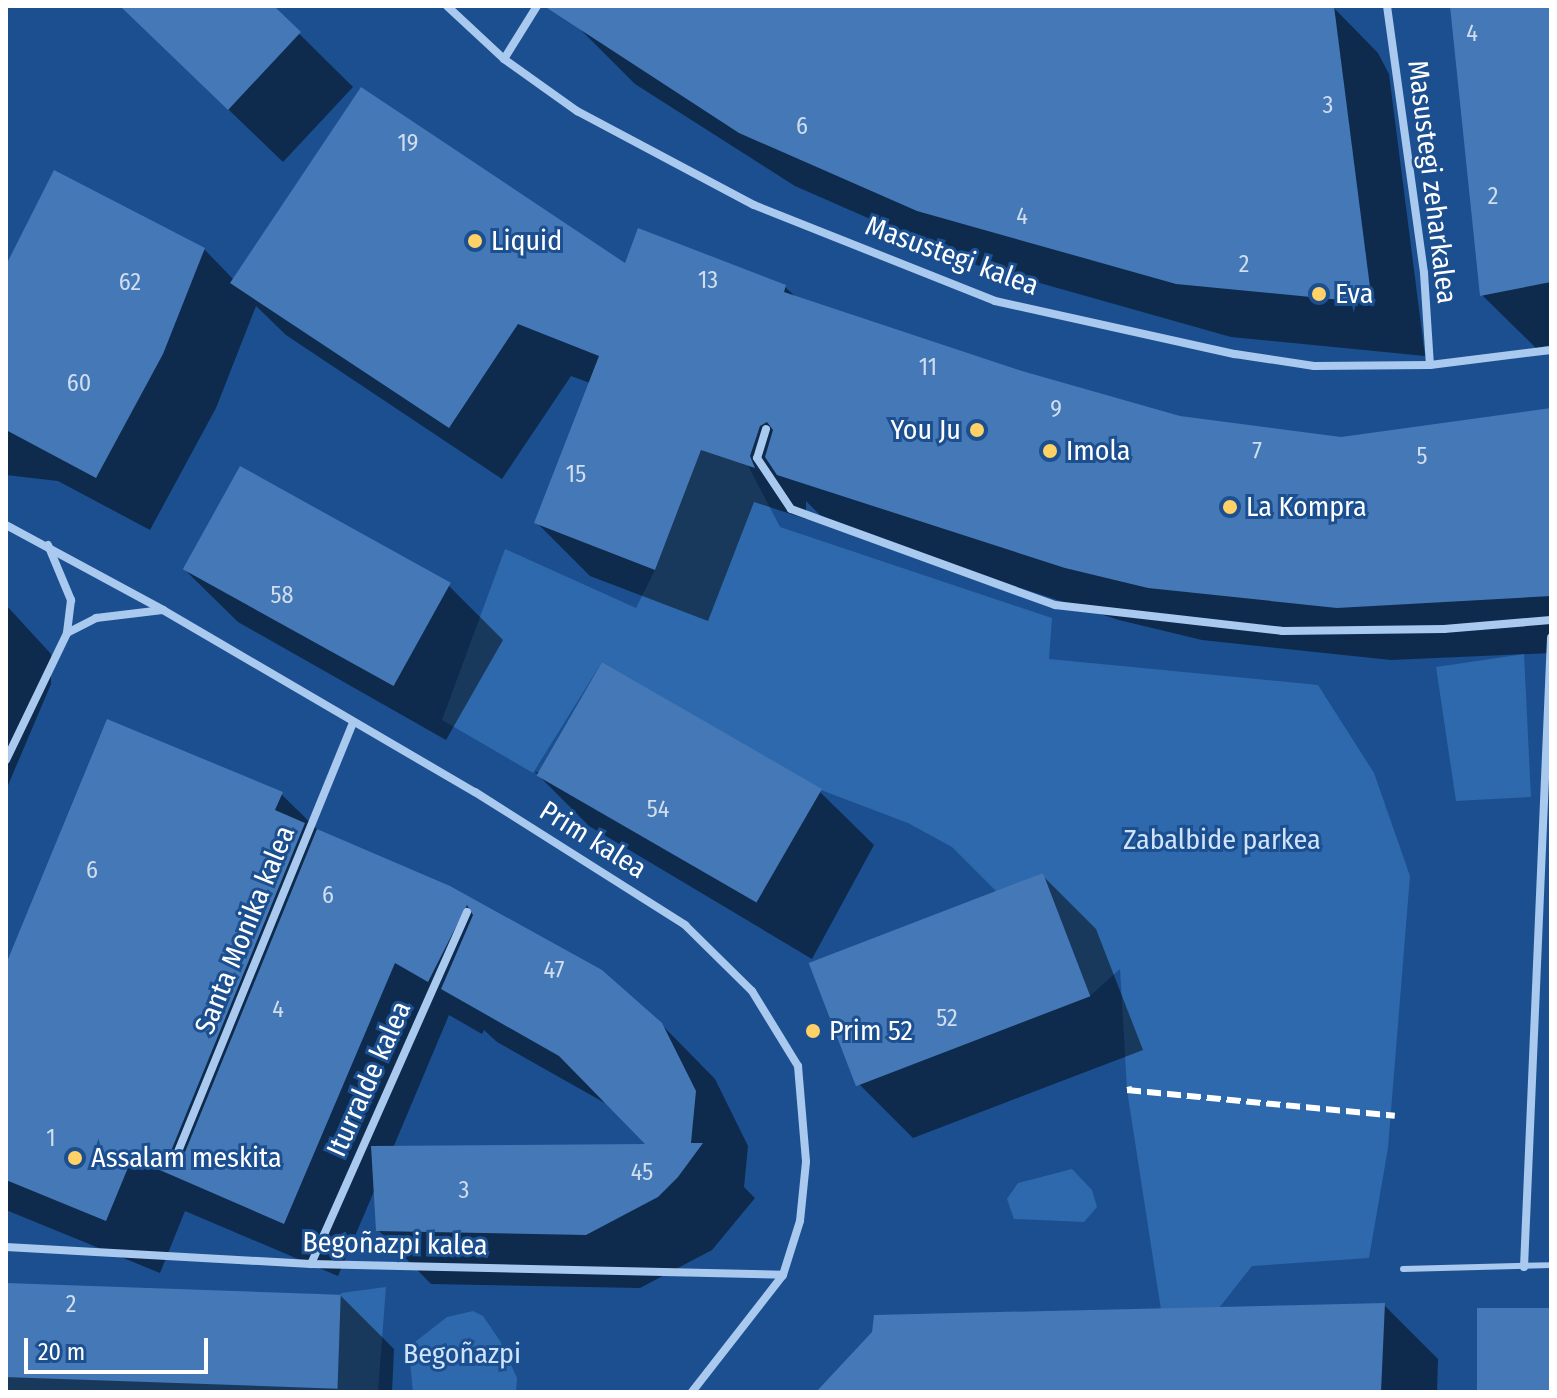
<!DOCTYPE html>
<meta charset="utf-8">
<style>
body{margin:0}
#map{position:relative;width:1557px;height:1398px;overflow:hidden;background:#1b4f8f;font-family:"Fira Sans Condensed",sans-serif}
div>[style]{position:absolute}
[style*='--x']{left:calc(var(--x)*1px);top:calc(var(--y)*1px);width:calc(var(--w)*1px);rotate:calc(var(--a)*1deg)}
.green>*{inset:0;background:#2e69ad}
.shadow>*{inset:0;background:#0007}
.building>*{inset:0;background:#4478b7;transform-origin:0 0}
.lane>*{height:6px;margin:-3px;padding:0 3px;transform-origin:3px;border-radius:3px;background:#a9c9ee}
.street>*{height:8px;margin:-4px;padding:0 4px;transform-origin:4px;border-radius:4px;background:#a9c9ee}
.rail>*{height:6px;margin-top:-3px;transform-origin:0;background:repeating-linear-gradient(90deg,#fff 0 14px,transparent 0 20px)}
.dots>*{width:22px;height:22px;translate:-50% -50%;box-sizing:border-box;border:4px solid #1b4f8f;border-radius:50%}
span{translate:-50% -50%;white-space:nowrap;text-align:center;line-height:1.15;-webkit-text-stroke:6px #1b4f8f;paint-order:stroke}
.number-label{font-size:24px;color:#d0dded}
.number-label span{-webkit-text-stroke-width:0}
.street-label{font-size:28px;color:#fff}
.poi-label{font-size:28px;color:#fff}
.left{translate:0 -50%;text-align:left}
.right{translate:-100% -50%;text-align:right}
.park-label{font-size:28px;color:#cfe3fa}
.frame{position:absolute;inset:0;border:8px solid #fff;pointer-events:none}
.scale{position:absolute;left:24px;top:1338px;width:184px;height:36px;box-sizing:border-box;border:4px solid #fff;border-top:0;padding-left:10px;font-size:24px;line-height:28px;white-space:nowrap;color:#fff;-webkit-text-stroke:6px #1b4f8f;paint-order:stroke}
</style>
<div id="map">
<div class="green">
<i style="clip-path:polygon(576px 416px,727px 425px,780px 527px,1052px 618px,1049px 659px,1318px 685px,1374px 773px,1410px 876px,1388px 1148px,1369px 1258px,1252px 1266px,1219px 1308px,1161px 1310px,1127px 1090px,1120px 969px,1090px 996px,1043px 873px,997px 892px,952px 847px,908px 823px,821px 790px,602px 662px,533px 773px,442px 720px,505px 549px,636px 608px,655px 570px,696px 462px)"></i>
<i style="clip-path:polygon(1524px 654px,1531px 797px,1456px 801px,1436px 667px)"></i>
<i style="clip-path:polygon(1072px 1169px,1092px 1190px,1097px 1207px,1084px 1222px,1014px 1219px,1007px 1199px,1018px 1183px)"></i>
<i style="clip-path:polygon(386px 1287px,378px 1392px,6px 1392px,6px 1377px,337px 1387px,341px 1293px)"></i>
<i style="clip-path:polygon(473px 1311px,483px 1316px,500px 1341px,517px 1378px,516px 1392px,413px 1392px,409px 1352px,415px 1342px,447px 1317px)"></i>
</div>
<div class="shadow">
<i style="clip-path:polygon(121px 6px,271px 6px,353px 87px,283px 162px)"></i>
<i style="clip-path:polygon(598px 6px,1332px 6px,1378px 53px,1389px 74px,1425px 356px,1231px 337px,973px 264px,795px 186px,635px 84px,581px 30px)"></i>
<i style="clip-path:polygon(1452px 6px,1551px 6px,1551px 345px,1536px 348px,1482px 295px)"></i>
<i style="clip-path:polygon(204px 249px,234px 280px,626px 266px,785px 287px,797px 298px,1021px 373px,1179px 418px,1341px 439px,1551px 410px,1551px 653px,1391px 660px,1202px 640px,1119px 620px,832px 527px,806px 501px,806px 519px,754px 502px,708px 621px,590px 576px,537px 523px,590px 383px,571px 376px,502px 479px,286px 335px,256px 306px,216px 408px,150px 530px,58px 481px,6px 475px,6px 269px)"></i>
<i style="clip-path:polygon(241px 468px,449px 586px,503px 640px,446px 740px,238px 622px,184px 569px)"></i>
<i style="clip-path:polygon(6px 605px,51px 654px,51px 684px,6px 790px)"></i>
<i style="clip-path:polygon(535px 772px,820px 792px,874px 845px,812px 959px,589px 826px)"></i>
<i style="clip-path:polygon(evenodd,281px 794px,320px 832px,449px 888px,661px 1024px,715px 1079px,748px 1146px,744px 1187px,755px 1198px,712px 1250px,640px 1288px,431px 1284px,378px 1230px,375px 1189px,338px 1276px,185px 1211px,160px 1273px,6px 1210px,6px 969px,281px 794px,449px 1015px,482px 1034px,484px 1030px,497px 1042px,612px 1107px,649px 1145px,393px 1148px,449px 1015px)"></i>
<i style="clip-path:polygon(1042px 875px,1096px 929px,1143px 1050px,913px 1138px,859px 1084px)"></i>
<i style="clip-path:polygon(6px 1285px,340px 1295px,394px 1349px,392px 1392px,6px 1392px)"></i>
<i style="clip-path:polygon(1384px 1305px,1438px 1359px,1437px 1392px,849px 1392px)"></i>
</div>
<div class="building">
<i style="clip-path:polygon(120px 6px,274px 6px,301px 32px,228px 110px)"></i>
<i style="clip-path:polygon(544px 6px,1334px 6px,1372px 303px,1176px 284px,917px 211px,739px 133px)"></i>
<i style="clip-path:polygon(1450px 6px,1551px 6px,1551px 282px,1480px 296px)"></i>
<i style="clip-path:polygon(361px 87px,625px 263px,638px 228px,786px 285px,784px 292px,1022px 371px,1180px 416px,1341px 437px,1551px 408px,1551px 596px,1337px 608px,1148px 588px,1065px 568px,777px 475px,765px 457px,773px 430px,767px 422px,760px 426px,750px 456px,755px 468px,701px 450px,655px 570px,534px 523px,599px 356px,518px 324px,449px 428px,230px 283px)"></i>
<i style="clip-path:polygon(54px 170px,205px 248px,163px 354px,96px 478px,6px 430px,6px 265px)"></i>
<i style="left:240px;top:466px;width:241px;height:118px;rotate:29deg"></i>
<i style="left:602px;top:662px;width:254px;height:131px;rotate:30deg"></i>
<i style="clip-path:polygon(107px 719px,283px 792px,275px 810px,305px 823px,171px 1151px,172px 1159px,183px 1157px,317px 829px,450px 886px,602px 970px,662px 1023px,696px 1091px,691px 1143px,703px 1143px,678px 1177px,658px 1197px,586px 1235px,376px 1231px,371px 1146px,645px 1144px,559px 1056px,441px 989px,473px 915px,467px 905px,428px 982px,395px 963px,284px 1224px,132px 1158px,106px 1221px,6px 1180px,6px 964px)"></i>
<i style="left:1043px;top:873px;width:132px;height:251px;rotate:69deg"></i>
<i style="left:6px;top:1283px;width:335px;height:94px;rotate:2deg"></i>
<i style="clip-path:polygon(1385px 1303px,1381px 1392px,816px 1392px,872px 1332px,874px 1315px)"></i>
<i style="left:1477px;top:1308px;width:74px;height:84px"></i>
</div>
<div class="lane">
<i style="--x:1403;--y:1269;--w:148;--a:-1.5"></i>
</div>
<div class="street">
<i style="--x:447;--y:6;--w:78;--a:42.9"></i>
<i style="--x:504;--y:59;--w:90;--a:35.5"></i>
<i style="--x:577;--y:111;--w:200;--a:28"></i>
<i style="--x:754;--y:205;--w:259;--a:21.7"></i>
<i style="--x:995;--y:301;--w:246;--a:12.5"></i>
<i style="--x:1235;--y:354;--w:80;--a:8.6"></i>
<i style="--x:1314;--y:366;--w:116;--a:-0.5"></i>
<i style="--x:1430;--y:365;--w:122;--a:-7.1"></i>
<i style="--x:1387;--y:6;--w:270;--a:82.1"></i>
<i style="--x:1424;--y:273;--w:92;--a:86.3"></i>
<i style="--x:504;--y:59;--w:62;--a:-58.1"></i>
<i style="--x:766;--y:429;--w:30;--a:107"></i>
<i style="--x:757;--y:458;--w:61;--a:56.3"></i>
<i style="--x:791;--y:509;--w:281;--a:20"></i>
<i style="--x:1055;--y:605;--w:228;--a:6.5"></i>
<i style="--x:1282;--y:631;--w:162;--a:-0.7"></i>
<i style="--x:1444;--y:629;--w:107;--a:-4.8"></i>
<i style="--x:6;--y:525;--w:179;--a:28.4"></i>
<i style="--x:163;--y:610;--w:361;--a:30.3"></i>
<i style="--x:475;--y:792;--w:249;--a:32.3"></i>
<i style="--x:685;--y:925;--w:94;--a:44.6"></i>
<i style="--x:752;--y:991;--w:88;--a:58.5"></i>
<i style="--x:798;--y:1066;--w:96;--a:85.2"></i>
<i style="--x:806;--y:1162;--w:59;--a:95.8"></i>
<i style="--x:800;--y:1221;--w:57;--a:107.5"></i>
<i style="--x:783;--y:1275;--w:148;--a:127.9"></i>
<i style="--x:48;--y:545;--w:60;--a:67.3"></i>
<i style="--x:71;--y:600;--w:33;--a:97"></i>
<i style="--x:6;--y:760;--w:141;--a:-64.3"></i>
<i style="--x:67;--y:633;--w:33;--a:-27"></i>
<i style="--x:96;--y:618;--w:67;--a:-6.8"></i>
<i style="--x:177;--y:1154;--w:466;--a:-67.8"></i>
<i style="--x:6;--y:1247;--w:305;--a:3.2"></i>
<i style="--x:311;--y:1264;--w:472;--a:1.3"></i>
<i style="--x:311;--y:1264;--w:385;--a:-66.1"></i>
<i style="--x:1524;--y:1267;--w:630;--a:-87.54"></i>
</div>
<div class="rail">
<i style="--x:1132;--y:1089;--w:5;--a:169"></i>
<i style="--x:1127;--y:1090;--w:269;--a:5.5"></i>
</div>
<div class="dots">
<i style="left:475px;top:241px;background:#ffd166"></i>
<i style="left:1319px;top:294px;background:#ffd166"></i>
<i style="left:977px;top:430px;background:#ffd166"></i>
<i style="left:1050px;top:451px;background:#ffd166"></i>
<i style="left:1230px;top:507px;background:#ffd166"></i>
<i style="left:813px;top:1031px;background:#ffd166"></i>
<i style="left:75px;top:1158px;background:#ffd166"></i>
</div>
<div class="number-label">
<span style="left:1472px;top:34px">4</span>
<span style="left:1328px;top:106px">3</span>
<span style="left:802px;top:127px">6</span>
<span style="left:408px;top:144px">19</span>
<span style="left:1493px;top:197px">2</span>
<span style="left:1022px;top:217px">4</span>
<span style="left:1244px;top:265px">2</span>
<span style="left:708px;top:281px">13</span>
<span style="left:130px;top:283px">62</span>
<span style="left:928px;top:368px">11</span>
<span style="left:79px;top:384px">60</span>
<span style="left:1056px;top:410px">9</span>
<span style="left:1257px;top:452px">7</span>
<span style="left:1422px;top:457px">5</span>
<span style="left:576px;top:475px">15</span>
<span style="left:282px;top:596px">58</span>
<span style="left:658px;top:810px">54</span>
<span style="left:92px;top:871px">6</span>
<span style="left:328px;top:896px">6</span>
<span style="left:554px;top:971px">47</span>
<span style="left:278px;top:1010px">4</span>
<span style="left:947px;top:1019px">52</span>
<span style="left:51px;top:1139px">1</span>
<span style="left:642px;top:1173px">45</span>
<span style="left:464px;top:1191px">3</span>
<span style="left:71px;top:1305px">2</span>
</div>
<div class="street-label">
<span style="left:1432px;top:182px;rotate:83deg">Masustegi zeharkalea</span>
<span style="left:952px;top:256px;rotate:20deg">Masustegi kalea</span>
<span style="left:593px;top:840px;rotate:32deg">Prim kalea</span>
<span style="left:245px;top:930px;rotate:-68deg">Santa Monika kalea</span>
<span style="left:369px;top:1079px;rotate:-66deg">Iturralde kalea</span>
<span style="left:395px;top:1244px;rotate:1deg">Begoñazpi kalea</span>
</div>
<div class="poi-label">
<span class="left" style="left:491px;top:241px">Liquid</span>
<span class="left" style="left:1335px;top:294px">Eva</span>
<span class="right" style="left:961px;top:430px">You Ju</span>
<span class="left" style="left:1066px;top:451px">Imola</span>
<span class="left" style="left:1246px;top:507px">La Kompra</span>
<span class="left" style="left:829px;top:1031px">Prim 52</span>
<span class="left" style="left:91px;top:1158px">Assalam meskita</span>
</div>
<div class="park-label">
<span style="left:1222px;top:840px">Zabalbide parkea</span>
<span style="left:462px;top:1354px">Begoñazpi</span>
</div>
<div class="frame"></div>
<div class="scale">20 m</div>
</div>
